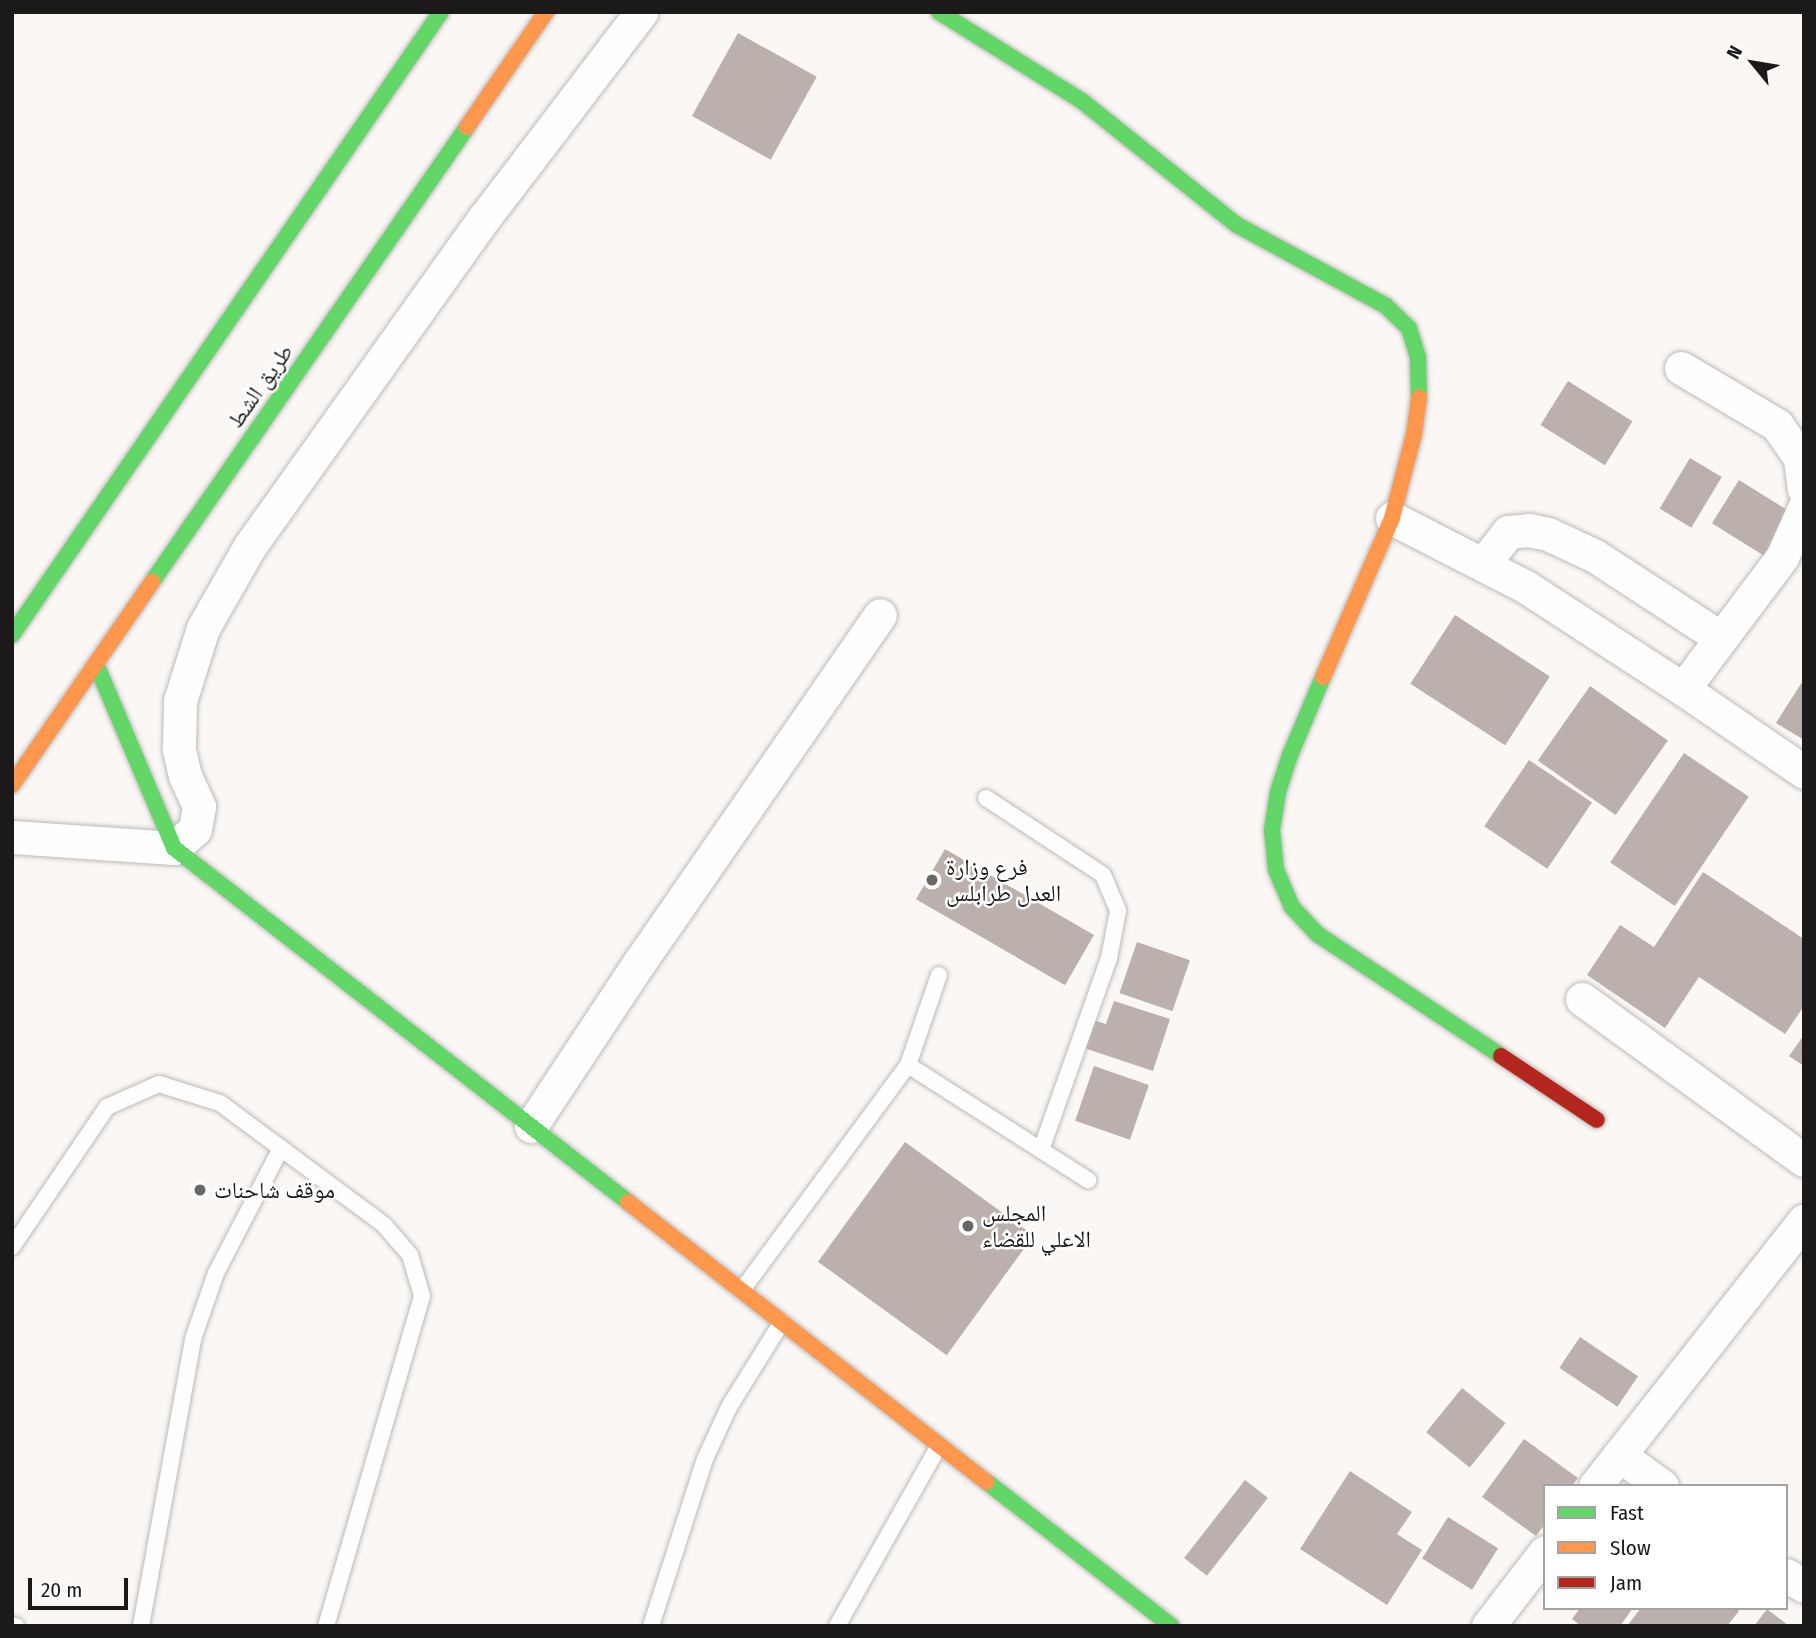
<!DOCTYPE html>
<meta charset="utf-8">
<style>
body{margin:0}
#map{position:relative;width:1816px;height:1638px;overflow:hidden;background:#faf7f5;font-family:"Fira Sans Condensed","Noto Naskh Arabic",sans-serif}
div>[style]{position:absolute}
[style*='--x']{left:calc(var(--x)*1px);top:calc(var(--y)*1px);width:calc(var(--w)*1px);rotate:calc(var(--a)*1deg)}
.building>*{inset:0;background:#bcb0ac;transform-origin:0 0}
.roads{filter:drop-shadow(0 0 2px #bcbab8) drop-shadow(0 0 2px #bcbab8)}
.lane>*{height:16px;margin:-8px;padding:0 8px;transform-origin:8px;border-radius:8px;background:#fefefe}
.street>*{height:33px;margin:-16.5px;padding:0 16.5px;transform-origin:16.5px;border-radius:16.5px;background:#fefefe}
.fast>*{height:16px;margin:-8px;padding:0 8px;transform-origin:8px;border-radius:8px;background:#63d668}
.slow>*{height:16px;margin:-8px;padding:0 8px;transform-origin:8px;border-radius:8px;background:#ff974d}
.jam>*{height:16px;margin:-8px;padding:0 8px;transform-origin:8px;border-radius:8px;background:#b3261e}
.dots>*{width:19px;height:19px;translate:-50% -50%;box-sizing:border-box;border:4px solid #fff;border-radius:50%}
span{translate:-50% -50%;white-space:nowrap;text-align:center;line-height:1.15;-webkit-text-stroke:5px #fff;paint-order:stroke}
.street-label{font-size:23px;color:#1b1919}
.poi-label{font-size:23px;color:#1b1919}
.left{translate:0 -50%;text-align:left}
.frame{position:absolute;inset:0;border:14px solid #1b1919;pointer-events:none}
.legend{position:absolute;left:1543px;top:1484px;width:245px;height:126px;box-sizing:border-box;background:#fff;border:2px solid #a4a3a3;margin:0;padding:9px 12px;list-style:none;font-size:21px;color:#1b1919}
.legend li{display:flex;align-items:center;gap:14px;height:35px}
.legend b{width:35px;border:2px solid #a4a3a3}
.north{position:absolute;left:1718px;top:28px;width:70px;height:70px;-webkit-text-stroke:5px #fff;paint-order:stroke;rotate:300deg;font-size:19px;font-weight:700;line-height:28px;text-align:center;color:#1b1919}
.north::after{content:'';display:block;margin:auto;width:24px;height:32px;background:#1b1919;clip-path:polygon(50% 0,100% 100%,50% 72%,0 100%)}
.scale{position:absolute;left:28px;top:1578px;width:100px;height:32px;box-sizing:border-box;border:4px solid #1b1919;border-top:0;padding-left:9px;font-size:21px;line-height:24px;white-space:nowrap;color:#1b1919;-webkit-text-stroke:5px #fff;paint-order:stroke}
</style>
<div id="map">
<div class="building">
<i style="left:738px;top:33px;width:90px;height:95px;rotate:29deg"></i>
<i style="left:1568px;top:381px;width:76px;height:52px;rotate:32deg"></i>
<i style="left:1690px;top:458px;width:37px;height:59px;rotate:31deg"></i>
<i style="left:1739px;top:480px;width:67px;height:51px;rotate:32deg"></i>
<i style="left:1455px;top:615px;width:113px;height:82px;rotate:33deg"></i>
<i style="clip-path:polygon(1804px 679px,1804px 740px,1776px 723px)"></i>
<i style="left:1590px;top:686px;width:95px;height:91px;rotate:35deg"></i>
<i style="left:1684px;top:753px;width:78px;height:132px;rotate:34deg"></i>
<i style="left:1529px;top:760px;width:76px;height:80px;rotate:34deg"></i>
<i style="left:945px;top:849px;width:172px;height:58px;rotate:30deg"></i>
<i style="clip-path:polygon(1703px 872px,1804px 939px,1804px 1006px,1785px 1034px,1699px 977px,1665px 1028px,1587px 975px,1620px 925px,1654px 947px)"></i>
<i style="left:1137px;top:942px;width:56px;height:54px;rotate:19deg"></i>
<i style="clip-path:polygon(1114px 1001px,1170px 1019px,1153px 1071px,1084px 1048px,1093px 1020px,1106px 1024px)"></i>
<i style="clip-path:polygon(1804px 1035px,1804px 1066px,1789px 1056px)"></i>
<i style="left:1094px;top:1066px;width:58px;height:58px;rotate:19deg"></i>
<i style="left:905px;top:1142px;width:159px;height:148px;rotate:36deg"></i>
<i style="left:1580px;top:1337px;width:70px;height:37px;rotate:34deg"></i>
<i style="left:1462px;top:1388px;width:56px;height:57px;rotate:39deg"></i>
<i style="clip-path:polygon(1524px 1439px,1578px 1478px,1572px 1486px,1545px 1486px,1545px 1524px,1536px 1536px,1482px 1497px)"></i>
<i style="clip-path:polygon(1350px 1471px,1412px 1512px,1397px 1534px,1422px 1550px,1387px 1605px,1300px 1549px)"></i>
<i style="left:1245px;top:1480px;width:29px;height:99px;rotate:38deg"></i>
<i style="left:1448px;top:1517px;width:59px;height:49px;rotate:32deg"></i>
<i style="clip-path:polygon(1580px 1608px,1633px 1608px,1620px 1626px,1581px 1626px,1572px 1619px)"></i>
<i style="clip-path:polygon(1641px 1608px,1735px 1608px,1739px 1611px,1727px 1626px,1627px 1626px)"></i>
<i style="clip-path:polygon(1767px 1609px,1789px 1626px,1754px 1626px)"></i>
</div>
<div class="roads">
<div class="lane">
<i style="--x:986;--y:798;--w:140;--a:33.3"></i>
<i style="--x:1103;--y:875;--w:39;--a:67"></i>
<i style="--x:1118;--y:911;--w:48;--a:100.8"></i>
<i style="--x:1109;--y:958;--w:204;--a:109.5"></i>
<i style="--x:908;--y:1065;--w:214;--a:32.6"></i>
<i style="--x:12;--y:1247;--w:169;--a:-55.8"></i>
<i style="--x:107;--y:1107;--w:57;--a:-23.9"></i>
<i style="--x:159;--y:1084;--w:64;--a:17.3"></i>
<i style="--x:220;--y:1103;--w:204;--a:36.6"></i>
<i style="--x:384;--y:1225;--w:40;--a:49"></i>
<i style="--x:410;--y:1255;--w:43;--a:73.7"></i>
<i style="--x:422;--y:1296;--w:344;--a:106.2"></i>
<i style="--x:742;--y:1290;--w:280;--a:-53.6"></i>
<i style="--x:908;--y:1065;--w:95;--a:-71"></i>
<i style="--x:12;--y:1625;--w:4;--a:14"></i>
<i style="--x:141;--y:1626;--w:292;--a:-79.7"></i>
<i style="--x:193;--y:1339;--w:70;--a:-70.8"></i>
<i style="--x:216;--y:1273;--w:141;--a:-62.5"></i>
<i style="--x:651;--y:1626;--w:176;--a:-72.1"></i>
<i style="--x:705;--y:1459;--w:57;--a:-65.2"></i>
<i style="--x:729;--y:1407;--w:100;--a:-58.1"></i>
<i style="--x:837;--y:1626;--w:207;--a:-60.5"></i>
</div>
<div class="street">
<i style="--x:1681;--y:368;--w:112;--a:30.7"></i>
<i style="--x:1777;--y:425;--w:40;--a:55.1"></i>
<i style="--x:1800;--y:458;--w:31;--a:83"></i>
<i style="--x:1392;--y:518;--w:151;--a:27.2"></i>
<i style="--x:1526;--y:587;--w:187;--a:33"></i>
<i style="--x:1683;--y:689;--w:147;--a:34.4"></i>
<i style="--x:1484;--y:563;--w:39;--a:-52"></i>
<i style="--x:1508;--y:532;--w:21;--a:-5"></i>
<i style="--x:1529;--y:530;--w:19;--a:12"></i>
<i style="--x:1548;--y:534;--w:52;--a:25.1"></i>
<i style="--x:1595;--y:556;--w:150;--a:33.1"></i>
<i style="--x:1683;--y:689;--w:165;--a:-53.1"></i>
<i style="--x:1782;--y:557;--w:54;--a:-65.8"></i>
<i style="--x:12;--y:837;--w:162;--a:3.9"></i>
<i style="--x:174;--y:848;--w:28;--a:-42"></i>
<i style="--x:195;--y:829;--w:23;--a:-80"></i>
<i style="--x:199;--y:806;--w:33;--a:-115"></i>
<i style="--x:185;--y:776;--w:28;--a:-103"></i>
<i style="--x:179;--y:749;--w:48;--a:-88.8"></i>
<i style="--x:180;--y:701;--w:77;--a:-72.5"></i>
<i style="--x:203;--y:628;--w:95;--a:-60.2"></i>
<i style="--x:250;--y:546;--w:404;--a:-54.5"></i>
<i style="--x:485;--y:217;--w:258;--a:-52.7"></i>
<i style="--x:1582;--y:999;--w:274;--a:36"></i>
<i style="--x:531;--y:1126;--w:196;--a:-56.5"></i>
<i style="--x:639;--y:963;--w:423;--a:-55.3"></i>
<i style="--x:1619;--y:1455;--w:53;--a:35.8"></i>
<i style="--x:1595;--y:1486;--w:338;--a:-51.8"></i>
<i style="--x:1786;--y:1575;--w:21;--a:31"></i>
<i style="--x:1488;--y:1626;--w:93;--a:-52.4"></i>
</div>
<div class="fast">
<i style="--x:939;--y:12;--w:168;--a:31.9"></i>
<i style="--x:1082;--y:101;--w:198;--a:38.7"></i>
<i style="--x:1237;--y:225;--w:170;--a:28.5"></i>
<i style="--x:1386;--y:306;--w:32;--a:44"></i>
<i style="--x:1409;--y:328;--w:30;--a:73"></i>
<i style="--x:1418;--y:357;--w:40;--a:88.6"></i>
<i style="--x:152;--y:582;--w:553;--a:-55.3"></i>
<i style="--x:12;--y:635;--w:756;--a:-55.45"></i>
<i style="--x:96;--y:664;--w:200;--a:67"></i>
<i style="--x:174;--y:848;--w:576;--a:37.94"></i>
<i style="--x:1323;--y:677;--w:85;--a:112.9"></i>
<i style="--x:1290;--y:755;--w:39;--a:108"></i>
<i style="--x:1278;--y:792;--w:38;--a:99"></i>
<i style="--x:1272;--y:830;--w:40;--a:84.3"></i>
<i style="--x:1276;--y:870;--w:40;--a:66.6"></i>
<i style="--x:1292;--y:907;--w:37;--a:47"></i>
<i style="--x:1317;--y:934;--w:221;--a:33.5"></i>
<i style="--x:987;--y:1482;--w:234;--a:38"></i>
</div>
<div class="slow">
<i style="--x:467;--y:127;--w:140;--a:-55.5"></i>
<i style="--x:1323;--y:677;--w:173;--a:-66.5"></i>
<i style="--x:1392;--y:518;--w:87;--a:-75.3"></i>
<i style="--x:1414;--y:434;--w:37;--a:-82"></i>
<i style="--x:12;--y:785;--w:247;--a:-55.4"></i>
<i style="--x:628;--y:1202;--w:455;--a:38"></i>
</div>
<div class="jam">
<i style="--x:1501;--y:1056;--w:115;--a:33.7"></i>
</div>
</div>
<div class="dots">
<i style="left:932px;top:880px;background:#696766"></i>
<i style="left:200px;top:1190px;background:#696766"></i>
<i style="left:968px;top:1226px;background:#696766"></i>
</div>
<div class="street-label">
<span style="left:260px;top:386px;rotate:-55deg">طريق الشط</span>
</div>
<div class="poi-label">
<span class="left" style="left:946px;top:880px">فرع وزارة<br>العدل طرابلس</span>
<span class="left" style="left:214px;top:1190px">موقف شاحنات</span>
<span class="left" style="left:982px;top:1226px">المجلس<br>الاعلي للقضاء</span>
</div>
<div class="frame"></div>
<ul class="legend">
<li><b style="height:9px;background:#63d668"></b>Fast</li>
<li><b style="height:9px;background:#ff974d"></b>Slow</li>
<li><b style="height:9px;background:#b3261e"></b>Jam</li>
</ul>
<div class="north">N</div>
<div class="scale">20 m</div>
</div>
